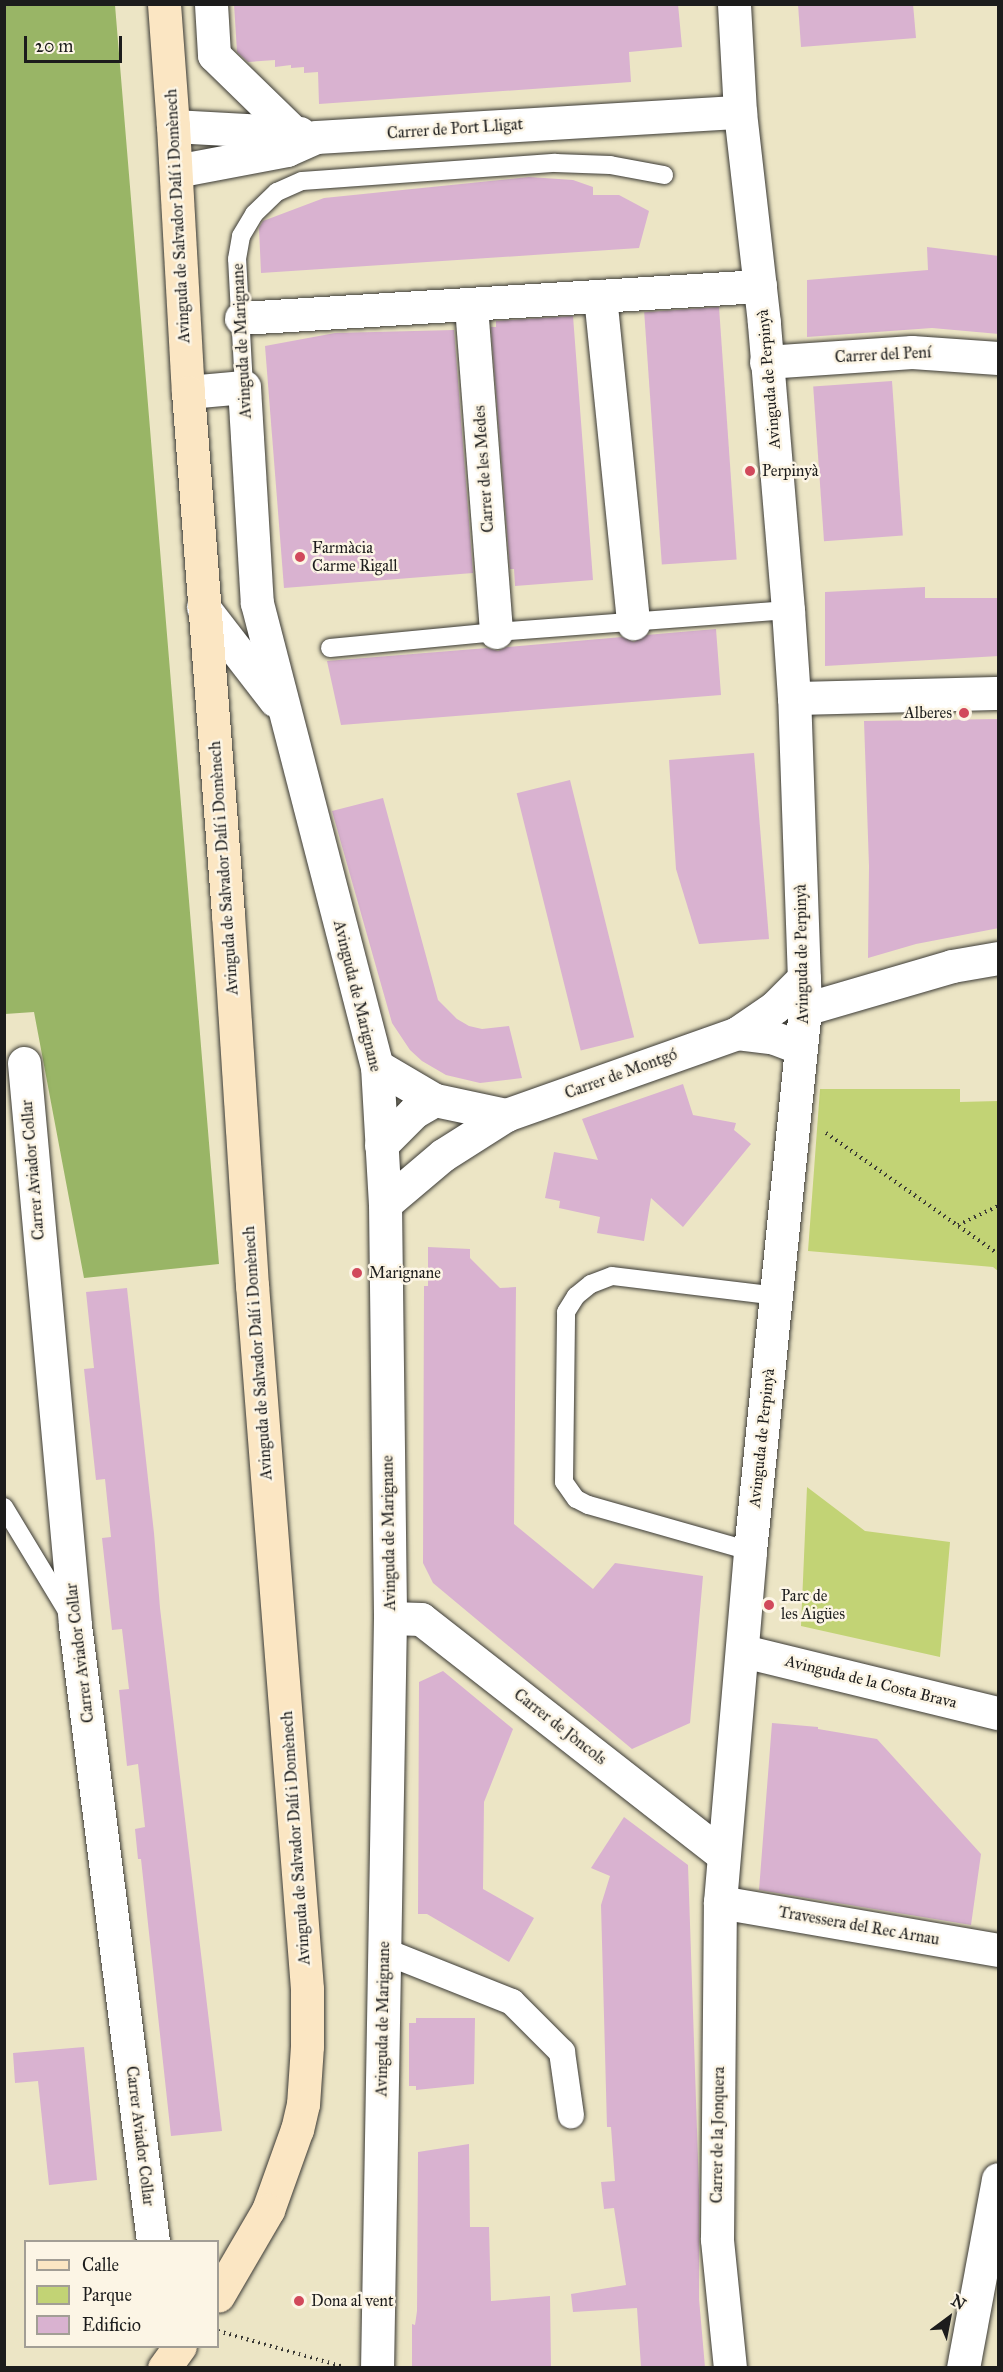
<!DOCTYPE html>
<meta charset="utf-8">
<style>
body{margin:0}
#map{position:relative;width:1003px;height:2372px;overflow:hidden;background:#ece5c5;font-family:"IM FELL Great Primer",serif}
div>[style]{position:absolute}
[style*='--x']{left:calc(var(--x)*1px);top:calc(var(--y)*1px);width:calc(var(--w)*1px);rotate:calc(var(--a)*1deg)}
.green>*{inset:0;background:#c2d375}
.forest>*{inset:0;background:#99b566}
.building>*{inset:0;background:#d9b2d0;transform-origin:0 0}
.path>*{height:4px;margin-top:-2px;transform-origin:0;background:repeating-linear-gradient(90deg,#3b3a35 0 1.5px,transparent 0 6px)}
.roads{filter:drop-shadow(0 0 2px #3b3a35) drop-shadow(0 0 2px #3b3a35)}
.service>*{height:18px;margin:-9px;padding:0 9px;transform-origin:9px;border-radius:9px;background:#fff}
.pedestrian>*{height:26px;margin:-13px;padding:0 13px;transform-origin:13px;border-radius:13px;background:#fff}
.minor>*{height:33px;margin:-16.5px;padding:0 16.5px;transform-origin:16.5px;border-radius:16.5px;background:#fff}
.secondary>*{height:33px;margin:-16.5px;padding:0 16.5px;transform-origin:16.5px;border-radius:16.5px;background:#fbe6c3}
.dots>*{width:16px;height:16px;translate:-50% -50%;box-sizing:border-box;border:3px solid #fcf5e5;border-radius:50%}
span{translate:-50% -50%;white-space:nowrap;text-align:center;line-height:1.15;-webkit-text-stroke:5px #fcf5e5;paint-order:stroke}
.street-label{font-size:16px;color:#1c1c1c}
.poi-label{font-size:16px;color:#1c1c1c}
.left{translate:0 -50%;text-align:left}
.right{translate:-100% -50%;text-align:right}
.frame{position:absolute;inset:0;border:6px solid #1c1c1c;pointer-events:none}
.legend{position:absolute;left:24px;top:2240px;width:195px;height:108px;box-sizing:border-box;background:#fcf5e5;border:2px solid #a29e95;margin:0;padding:8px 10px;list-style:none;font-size:18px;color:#1c1c1c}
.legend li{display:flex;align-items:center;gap:12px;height:30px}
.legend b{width:30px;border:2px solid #a29e95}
.north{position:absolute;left:919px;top:2288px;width:60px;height:60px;-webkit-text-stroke:4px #fcf5e5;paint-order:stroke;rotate:32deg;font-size:16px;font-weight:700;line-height:24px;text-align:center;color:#1c1c1c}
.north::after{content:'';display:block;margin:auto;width:21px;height:27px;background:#1c1c1c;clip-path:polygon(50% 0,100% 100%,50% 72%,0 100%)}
.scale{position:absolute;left:24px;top:36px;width:98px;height:27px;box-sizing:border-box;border:3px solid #1c1c1c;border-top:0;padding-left:8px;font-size:18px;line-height:21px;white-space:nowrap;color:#1c1c1c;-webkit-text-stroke:4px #fcf5e5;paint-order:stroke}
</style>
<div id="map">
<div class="green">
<i style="clip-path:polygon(820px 1089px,960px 1089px,960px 1102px,998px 1101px,998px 1271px,993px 1267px,808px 1251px)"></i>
<i style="clip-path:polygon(807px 1487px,865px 1531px,950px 1542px,940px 1657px,801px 1626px)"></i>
</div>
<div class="forest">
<i style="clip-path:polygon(5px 4px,115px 5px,219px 1264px,84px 1278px,34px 1012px,5px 1014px)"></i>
</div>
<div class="building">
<i style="clip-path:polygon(234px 4px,678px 4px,682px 47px,629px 52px,631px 82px,319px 104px,318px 72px,304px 73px,304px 67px,291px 68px,291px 65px,275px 67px,275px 60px,248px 62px,237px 52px)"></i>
<i style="clip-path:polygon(798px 4px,913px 4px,916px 38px,801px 47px)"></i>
<i style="clip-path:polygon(529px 177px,573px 180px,593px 187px,593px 195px,619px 195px,649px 211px,639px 248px,261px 273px,259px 228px,263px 221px,324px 198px)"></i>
<i style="clip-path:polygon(927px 247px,999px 256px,999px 334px,932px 328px,807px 337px,807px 280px,928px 270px)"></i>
<i style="left:719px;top:307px;width:253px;height:75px;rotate:86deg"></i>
<i style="clip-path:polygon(573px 316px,593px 580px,515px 586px,514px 569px,510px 569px,491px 327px,496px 327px,496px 321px)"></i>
<i style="clip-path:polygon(454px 330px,473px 573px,284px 588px,265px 346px,335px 333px)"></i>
<i style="left:892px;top:381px;width:155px;height:79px;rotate:86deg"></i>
<i style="clip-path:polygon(925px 587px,925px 598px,999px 598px,999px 656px,825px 666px,825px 592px)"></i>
<i style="clip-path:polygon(716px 629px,721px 695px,341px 725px,327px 661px,487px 648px,498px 651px,507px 647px,622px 637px,634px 642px,646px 635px)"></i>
<i style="clip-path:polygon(999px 719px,999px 928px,916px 944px,868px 958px,869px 866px,864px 721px)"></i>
<i style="clip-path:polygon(754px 753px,769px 939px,699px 944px,676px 869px,669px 760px)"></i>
<i style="left:570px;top:780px;width:265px;height:55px;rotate:76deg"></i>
<i style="clip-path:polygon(383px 798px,438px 1000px,457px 1019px,469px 1026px,482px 1029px,509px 1026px,522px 1078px,480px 1083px,446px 1075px,422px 1061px,410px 1050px,392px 1023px,332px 811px)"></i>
<i style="clip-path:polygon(683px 1084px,693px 1115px,736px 1123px,734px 1130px,751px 1144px,683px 1227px,651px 1198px,644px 1241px,597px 1233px,600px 1217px,559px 1208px,560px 1201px,545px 1198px,554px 1152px,598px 1160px,582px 1119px)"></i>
<i style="clip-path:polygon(428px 1247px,470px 1249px,470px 1258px,500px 1288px,516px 1287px,514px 1524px,593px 1589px,615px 1563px,703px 1576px,690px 1723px,632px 1749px,433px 1583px,423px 1563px,424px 1286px,428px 1286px)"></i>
<i style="clip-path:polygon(127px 1288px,154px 1533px,160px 1608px,222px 2131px,171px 2136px,141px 1859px,138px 1859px,135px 1829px,145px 1827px,138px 1764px,127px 1766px,119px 1690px,129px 1689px,122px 1629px,112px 1630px,102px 1538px,111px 1537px,105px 1479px,96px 1480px,84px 1369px,94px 1368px,86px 1292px)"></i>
<i style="clip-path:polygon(443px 1671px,513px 1729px,484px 1802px,483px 1889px,534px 1918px,509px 1962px,427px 1914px,418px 1914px,419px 1682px)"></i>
<i style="clip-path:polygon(772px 1723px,818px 1727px,818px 1729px,877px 1739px,981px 1854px,971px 1925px,759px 1890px)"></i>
<i style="clip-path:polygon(624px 1817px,688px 1865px,699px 2189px,699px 2299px,705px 2367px,641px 2367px,637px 2308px,573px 2312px,571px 2294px,626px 2285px,614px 2208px,604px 2209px,601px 2182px,615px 2181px,611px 2127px,607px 2127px,601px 1905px,610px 1876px,591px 1868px)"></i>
<i style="clip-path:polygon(416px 2018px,475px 2018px,474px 2084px,416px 2090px,416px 2086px,409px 2086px,409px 2023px,416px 2023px)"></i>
<i style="clip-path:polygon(84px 2047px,97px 2180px,49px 2185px,38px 2081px,15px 2083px,13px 2053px)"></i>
<i style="clip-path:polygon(469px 2144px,470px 2227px,489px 2227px,491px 2301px,550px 2296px,551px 2367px,412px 2367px,412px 2324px,415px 2325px,417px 2311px,418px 2152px)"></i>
</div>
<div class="path">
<i style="--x:826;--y:1133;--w:210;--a:35.1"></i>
<i style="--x:958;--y:1225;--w:44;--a:-25.4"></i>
<i style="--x:218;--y:2331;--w:131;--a:15.9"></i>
</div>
<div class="roads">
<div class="service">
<i style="--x:244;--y:387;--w:128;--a:-93.1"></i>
<i style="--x:237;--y:259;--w:23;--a:-80"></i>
<i style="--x:241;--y:236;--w:26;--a:-59"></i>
<i style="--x:254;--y:214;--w:32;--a:-44"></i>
<i style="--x:277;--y:192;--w:27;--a:-24"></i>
<i style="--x:302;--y:181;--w:254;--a:-4.1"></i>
<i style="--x:555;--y:163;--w:55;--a:2.1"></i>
<i style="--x:610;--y:165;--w:55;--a:10.5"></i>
<i style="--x:330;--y:648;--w:167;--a:-5.5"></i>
<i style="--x:496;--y:632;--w:293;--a:-4.3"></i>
<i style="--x:4;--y:1507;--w:122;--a:58.8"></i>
<i style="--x:750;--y:1551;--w:168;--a:-164.1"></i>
<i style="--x:588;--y:1505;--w:13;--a:-153"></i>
<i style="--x:576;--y:1499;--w:21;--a:-125"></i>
<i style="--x:564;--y:1482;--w:170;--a:-89.3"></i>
<i style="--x:566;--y:1312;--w:19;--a:-58"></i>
<i style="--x:576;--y:1296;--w:19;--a:-39"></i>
<i style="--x:591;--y:1284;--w:22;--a:-21"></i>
<i style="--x:612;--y:1276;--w:166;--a:6.9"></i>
</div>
<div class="pedestrian">
<i style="--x:384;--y:1951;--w:138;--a:21.7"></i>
<i style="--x:512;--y:2002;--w:71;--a:45"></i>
<i style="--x:562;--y:2052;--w:64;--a:81.9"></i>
</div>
<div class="minor">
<i style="--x:211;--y:4;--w:51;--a:86.6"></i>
<i style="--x:214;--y:55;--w:107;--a:44.2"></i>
<i style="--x:173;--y:126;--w:127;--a:3.2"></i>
<i style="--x:176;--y:171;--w:113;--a:-10.7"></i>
<i style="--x:287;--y:150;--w:32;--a:-24"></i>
<i style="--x:316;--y:137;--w:425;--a:-3.4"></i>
<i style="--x:600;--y:296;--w:329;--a:84.2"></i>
<i style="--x:471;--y:306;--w:327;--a:85.6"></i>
<i style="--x:241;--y:318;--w:520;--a:-3.53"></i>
<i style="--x:766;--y:362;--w:146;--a:-3.9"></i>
<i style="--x:912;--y:352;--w:86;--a:4"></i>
<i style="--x:188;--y:392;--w:56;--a:-5.1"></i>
<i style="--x:244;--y:387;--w:216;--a:86.6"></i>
<i style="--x:257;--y:603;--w:478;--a:75.5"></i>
<i style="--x:377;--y:1066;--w:138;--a:86.7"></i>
<i style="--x:385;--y:1204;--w:414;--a:89.3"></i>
<i style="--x:390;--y:1618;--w:750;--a:90.99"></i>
<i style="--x:203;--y:607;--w:118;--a:52.3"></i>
<i style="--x:794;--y:698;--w:204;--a:-1.4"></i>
<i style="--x:805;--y:1009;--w:153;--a:-16.3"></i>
<i style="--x:952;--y:966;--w:47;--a:-9.9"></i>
<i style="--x:737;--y:1033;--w:35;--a:7"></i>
<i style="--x:772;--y:1037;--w:31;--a:21"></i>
<i style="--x:24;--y:1063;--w:564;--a:84.81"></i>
<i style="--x:75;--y:1625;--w:622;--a:82.79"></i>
<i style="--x:377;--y:1066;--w:67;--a:30.4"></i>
<i style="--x:435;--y:1100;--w:73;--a:11.9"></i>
<i style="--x:381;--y:1145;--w:47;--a:-45"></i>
<i style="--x:414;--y:1112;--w:24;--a:-30"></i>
<i style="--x:385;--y:1204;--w:76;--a:-40.2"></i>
<i style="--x:443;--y:1155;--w:75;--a:-32.4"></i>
<i style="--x:506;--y:1115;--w:245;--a:-19.5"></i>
<i style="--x:737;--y:1033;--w:46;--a:-34.4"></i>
<i style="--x:775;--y:1007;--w:41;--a:-45"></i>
<i style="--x:390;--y:1618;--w:31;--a:2"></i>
<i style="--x:421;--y:1619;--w:383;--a:38"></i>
<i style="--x:743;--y:1651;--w:262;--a:13.7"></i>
<i style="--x:720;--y:1902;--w:282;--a:9.8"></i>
<i style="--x:730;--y:2368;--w:130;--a:-95.8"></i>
<i style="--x:717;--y:2239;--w:337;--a:-89.5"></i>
<i style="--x:720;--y:1902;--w:352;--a:-85.1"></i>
<i style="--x:750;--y:1551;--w:545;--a:-84.21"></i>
<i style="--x:805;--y:1009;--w:311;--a:-92"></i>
<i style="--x:794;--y:698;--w:88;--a:-93.9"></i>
<i style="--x:788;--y:610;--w:288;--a:-94.8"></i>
<i style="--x:764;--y:323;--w:212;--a:-96.5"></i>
<i style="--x:740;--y:112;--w:108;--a:-93.2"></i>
<i style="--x:963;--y:2368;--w:192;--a:-79.5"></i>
</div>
<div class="secondary">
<i style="--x:164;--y:4;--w:122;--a:85.8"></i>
<i style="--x:173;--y:126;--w:266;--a:86.8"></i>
<i style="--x:188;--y:392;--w:524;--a:85.62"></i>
<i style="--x:228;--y:914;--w:372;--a:86.3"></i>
<i style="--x:252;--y:1285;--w:706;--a:85.53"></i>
<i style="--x:307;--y:1989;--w:57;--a:90"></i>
<i style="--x:307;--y:2046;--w:58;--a:93.9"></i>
<i style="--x:303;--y:2104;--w:26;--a:103"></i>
<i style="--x:297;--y:2129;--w:86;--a:109.7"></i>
<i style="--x:268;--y:2210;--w:99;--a:120.2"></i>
<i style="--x:164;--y:2368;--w:27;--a:-54"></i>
</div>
</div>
<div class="dots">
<i style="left:750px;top:471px;background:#d1495b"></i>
<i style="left:300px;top:557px;background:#d1495b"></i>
<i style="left:964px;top:713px;background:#d1495b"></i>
<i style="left:357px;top:1273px;background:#d1495b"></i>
<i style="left:769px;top:1605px;background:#d1495b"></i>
<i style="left:299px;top:2301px;background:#d1495b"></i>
</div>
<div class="street-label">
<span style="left:455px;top:129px;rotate:-4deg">Carrer de Port Lligat</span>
<span style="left:178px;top:216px;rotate:-93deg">Avinguda de Salvador Dalí i Domènech</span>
<span style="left:242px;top:341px;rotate:-93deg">Avinguda de Marignane</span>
<span style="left:883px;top:355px;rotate:-3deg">Carrer del Pení</span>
<span style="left:769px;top:379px;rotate:-95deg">Avinguda de Perpinyà</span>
<span style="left:484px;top:469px;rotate:-94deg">Carrer de les Medes</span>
<span style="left:224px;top:868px;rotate:-94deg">Avinguda de Salvador Dalí i Domènech</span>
<span style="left:802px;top:954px;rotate:-91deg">Avinguda de Perpinyà</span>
<span style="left:357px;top:996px;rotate:76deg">Avinguda de Marignane</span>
<span style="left:621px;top:1074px;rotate:-20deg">Carrer de Montgó</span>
<span style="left:33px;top:1170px;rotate:-95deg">Carrer Aviador Collar</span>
<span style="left:258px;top:1353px;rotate:-94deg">Avinguda de Salvador Dalí i Domènech</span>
<span style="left:762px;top:1438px;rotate:-84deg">Avinguda de Perpinyà</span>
<span style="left:389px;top:1533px;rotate:-91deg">Avinguda de Marignane</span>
<span style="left:80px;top:1653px;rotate:-97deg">Carrer Aviador Collar</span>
<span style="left:871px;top:1682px;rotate:14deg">Avinguda de la Costa Brava</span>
<span style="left:560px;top:1727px;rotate:38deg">Carrer de Jòncols</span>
<span style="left:296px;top:1838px;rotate:-94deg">Avinguda de Salvador Dalí i Domènech</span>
<span style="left:859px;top:1926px;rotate:10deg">Travessera del Rec Arnau</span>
<span style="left:383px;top:2019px;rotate:-89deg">Avinguda de Marignane</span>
<span style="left:718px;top:2135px;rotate:-89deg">Carrer de la Jonquera</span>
<span style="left:140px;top:2136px;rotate:83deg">Carrer Aviador Collar</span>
</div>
<div class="poi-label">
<span class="left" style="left:762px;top:471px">Perpinyà</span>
<span class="left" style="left:312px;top:557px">Farmàcia<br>Carme Rigall</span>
<span class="right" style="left:952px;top:713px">Alberes</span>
<span class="left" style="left:369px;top:1273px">Marignane</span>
<span class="left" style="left:781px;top:1605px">Parc de<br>les Aigües</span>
<span class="left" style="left:311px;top:2301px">Dona al vent</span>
</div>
<div class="frame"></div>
<ul class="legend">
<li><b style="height:8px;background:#fbe6c3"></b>Calle</li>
<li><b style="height:16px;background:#c2d375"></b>Parque</li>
<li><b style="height:16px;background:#d9b2d0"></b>Edificio</li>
</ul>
<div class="north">N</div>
<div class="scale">20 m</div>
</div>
